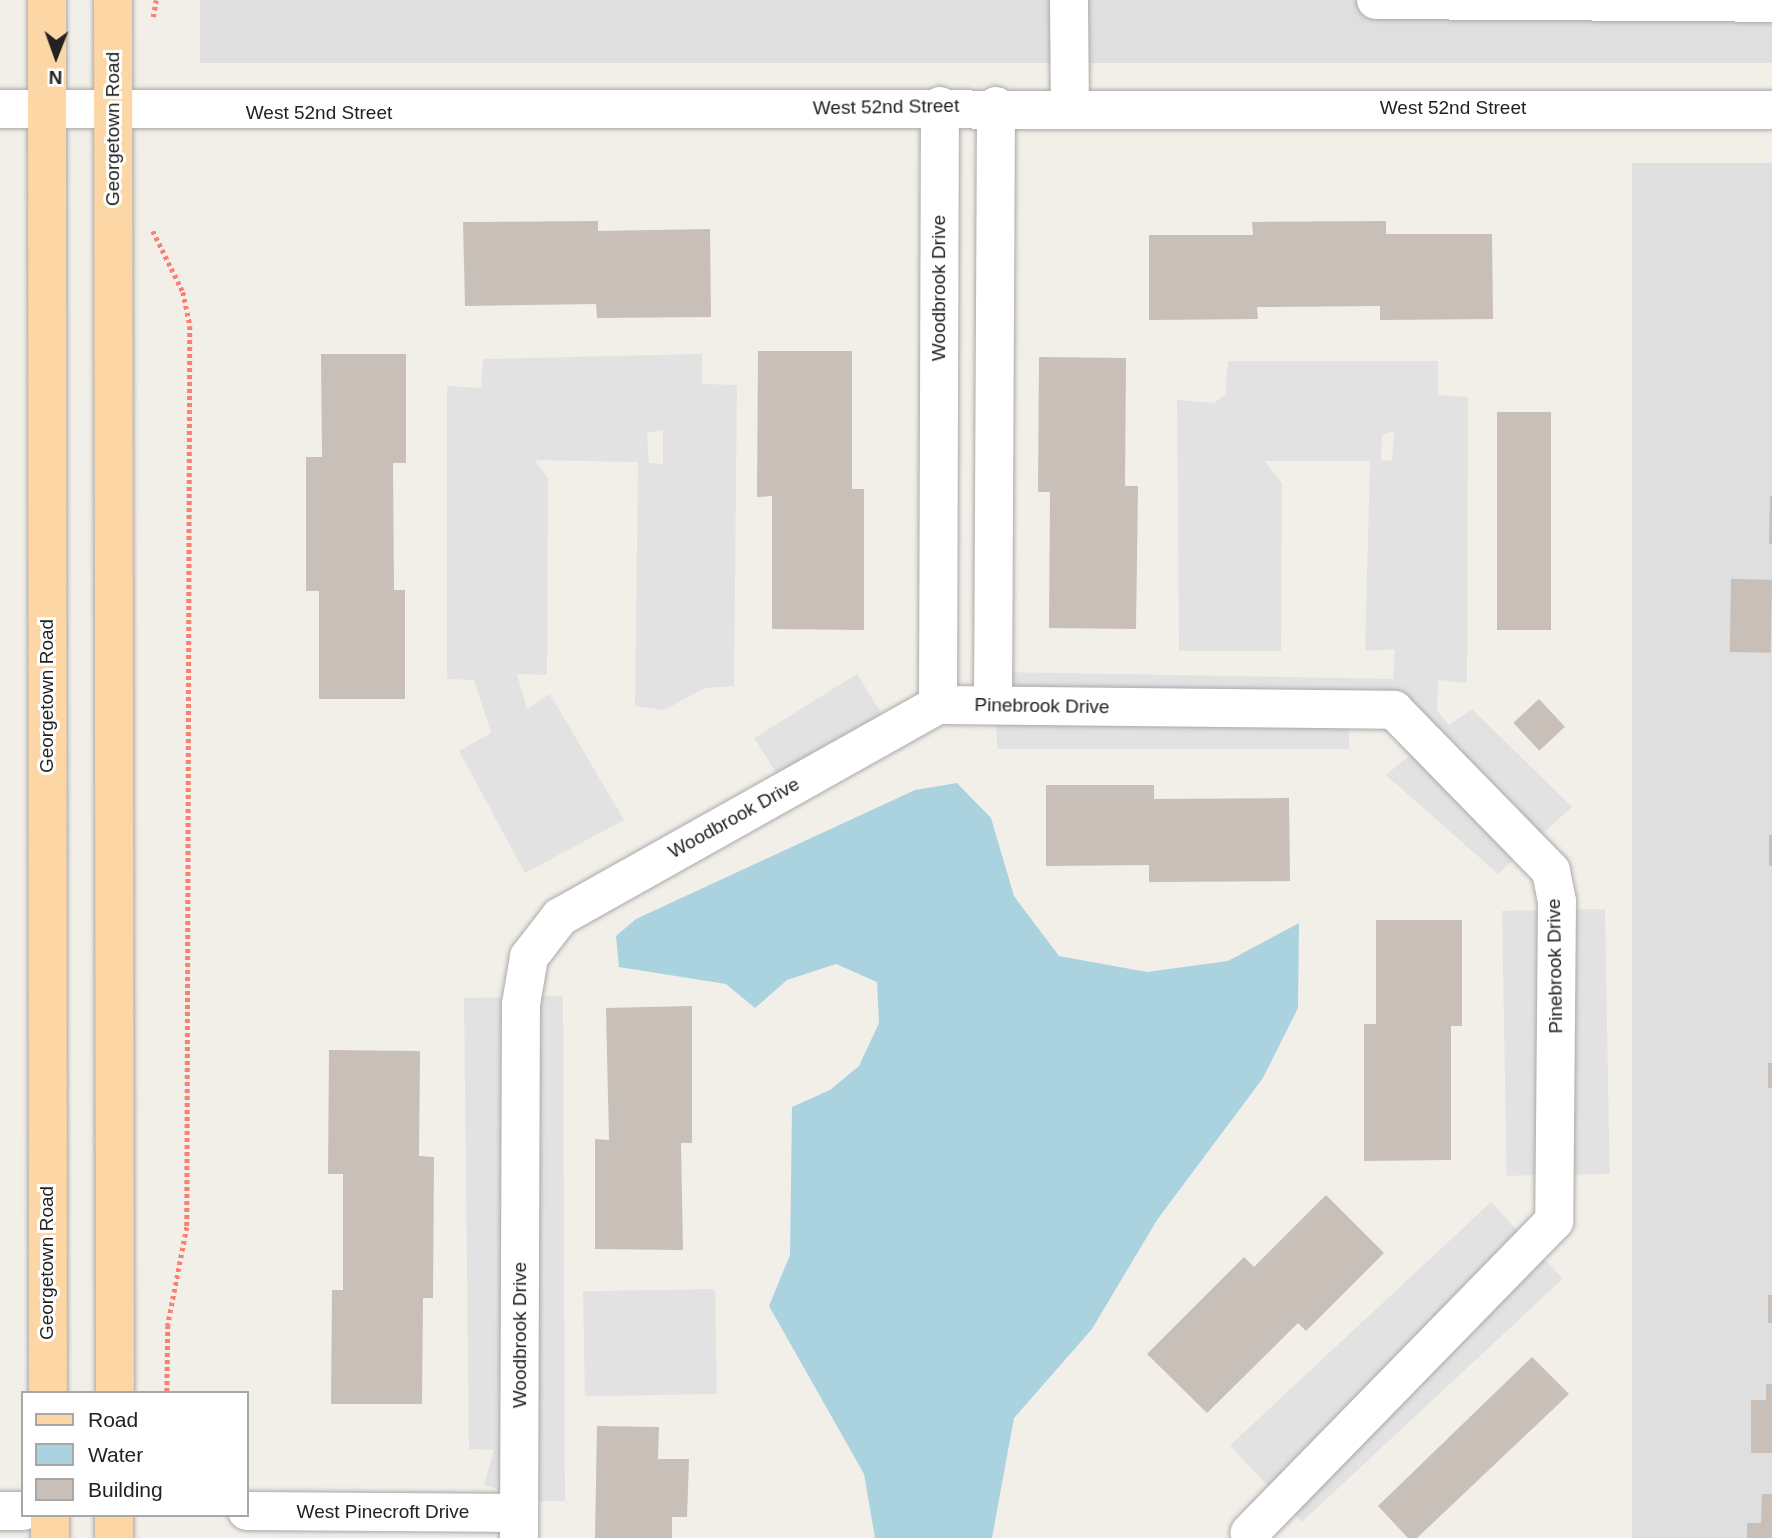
<!DOCTYPE html>
<style>
body{margin:0}
#map{position:relative;width:1772px;height:1538px;overflow:hidden;background:#f2efe9;font-family:Helvetica,sans-serif}
div>[style]{position:absolute}
[style*='--x']{left:calc(var(--x)*1px);top:calc(var(--y)*1px);width:calc(var(--w)*1px);rotate:calc(var(--a)*1deg)}
.residential>*{inset:0;background:#e0dfdf;transform-origin:0 0}
.parking>*{inset:0;background:#e2e2e2;transform-origin:0 0}
.water>*{inset:0;background:#aad3df}
.building>*{inset:0;background:#c7bfb8;transform-origin:0 0}
.path>*{height:4.5px;margin-top:-2.25px;transform-origin:0;background:repeating-linear-gradient(90deg,#fa8072 0 3.5px,transparent 0 7px)}
.roads{filter:drop-shadow(0 0 2px #a9a9a9) drop-shadow(0 0 2px #a9a9a9)}
.minor>*{height:38px;margin:-19px;padding:0 19px;transform-origin:19px;border-radius:19px;background:#fff}
.major>*{height:38px;margin:-19px;padding:0 19px;transform-origin:19px;border-radius:19px;background:#fcd6a4}
span{translate:-50% -50%;white-space:nowrap;text-align:center;line-height:1.15;-webkit-text-stroke:6px #fff;paint-order:stroke}
.street-label{font-size:19px;color:#222}
.legend{position:absolute;left:21px;top:1391px;width:228px;height:126px;box-sizing:border-box;background:#fff;border:2px solid #a7a7a7;margin:0;padding:9px 12px;list-style:none;font-size:21px;color:#222}
.legend li{display:flex;align-items:center;gap:14px;height:35px}
.legend b{width:35px;border:2px solid #a7a7a7}
.north{position:absolute;left:21px;top:21px;width:70px;height:70px;-webkit-text-stroke:5px #fff;paint-order:stroke;rotate:181deg;font-size:19px;font-weight:700;line-height:28px;text-align:center;color:#222}
.north::after{content:'';display:block;margin:auto;width:24px;height:32px;background:#222;clip-path:polygon(50% 0,100% 100%,50% 72%,0 100%)}
</style>
<div id="map">
<div class="residential">
<i style="left:200px;top:0;width:1572px;height:63px"></i>
<i style="left:1632px;top:163px;width:140px;height:1375px"></i>
</div>
<div class="parking">
<i style="clip-path:polygon(evenodd,702px 354px,702px 384px,737px 385px,734px 686px,705px 688px,664px 710px,635px 706px,638px 462px,535px 460px,548px 479px,547px 675px,517px 674px,527px 709px,550px 694px,624px 820px,525px 873px,459px 751px,491px 733px,474px 680px,447px 679px,447px 386px,481px 388px,483px 359px,702px 354px,663px 430px,663px 464px,649px 463px,647px 433px,663px 430px)"></i>
<i style="clip-path:polygon(evenodd,1228px 361px,1438px 361px,1438px 395px,1468px 397px,1467px 683px,1438px 680px,1437px 710px,1449px 725px,1472px 709px,1572px 807px,1498px 874px,1386px 775px,1415px 751px,1381px 725px,1349px 725px,1349px 749px,997px 749px,996px 672px,1393px 679px,1395px 649px,1365px 651px,1370px 461px,1264px 461px,1282px 483px,1281px 651px,1179px 651px,1177px 400px,1214px 403px,1225px 395px,1228px 361px,1394px 431px,1392px 461px,1381px 460px,1382px 435px,1394px 431px)"></i>
<i style="left:857px;top:674px;width:78px;height:121px;rotate:58deg"></i>
<i style="left:1605px;top:909px;width:265px;height:103px;rotate:89deg"></i>
<i style="clip-path:polygon(563px 996px,565px 1501px,540px 1501px,484px 1485px,494px 1450px,469px 1449px,464px 998px)"></i>
<i style="left:1491px;top:1202px;width:105px;height:357px;rotate:47deg"></i>
<i style="left:715px;top:1289px;width:105px;height:132px;rotate:89deg"></i>
</div>
<div class="water">
<i style="clip-path:polygon(957px 783px,991px 818px,1014px 896px,1059px 956px,1147px 972px,1228px 961px,1299px 923px,1298px 1008px,1263px 1078px,1157px 1220px,1092px 1329px,1014px 1418px,992px 1538px,875px 1538px,864px 1474px,769px 1306px,790px 1255px,792px 1107px,830px 1090px,859px 1066px,879px 1023px,877px 982px,836px 964px,787px 980px,755px 1008px,726px 984px,619px 967px,616px 936px,636px 919px,915px 790px)"></i>
</div>
<div class="building">
<i style="clip-path:polygon(598px 221px,598px 231px,710px 229px,711px 317px,597px 318px,596px 304px,465px 306px,463px 222px)"></i>
<i style="clip-path:polygon(1386px 221px,1386px 234px,1492px 234px,1493px 319px,1380px 320px,1380px 306px,1257px 307px,1258px 319px,1149px 320px,1149px 235px,1253px 235px,1252px 222px)"></i>
<i style="clip-path:polygon(758px 351px,852px 351px,852px 489px,864px 489px,864px 630px,772px 629px,772px 496px,757px 497px)"></i>
<i style="clip-path:polygon(321px 354px,406px 354px,406px 463px,393px 463px,394px 590px,405px 590px,405px 699px,319px 699px,319px 591px,306px 591px,306px 457px,322px 457px)"></i>
<i style="clip-path:polygon(1039px 357px,1126px 358px,1125px 486px,1138px 486px,1136px 629px,1049px 628px,1050px 492px,1038px 492px)"></i>
<i style="left:1497px;top:412px;width:54px;height:218px"></i>
<i style="clip-path:polygon(1770px 496px,1772px 496px,1772px 544px,1769px 544px)"></i>
<i style="left:1731px;top:579px;width:41px;height:73px;rotate:1deg"></i>
<i style="left:1539px;top:699px;width:38px;height:35px;rotate:47deg"></i>
<i style="clip-path:polygon(1046px 785px,1154px 785px,1154px 799px,1289px 798px,1290px 881px,1149px 882px,1149px 865px,1046px 866px)"></i>
<i style="left:1769px;top:835px;width:3px;height:31px"></i>
<i style="clip-path:polygon(1376px 920px,1462px 920px,1462px 1026px,1451px 1026px,1451px 1160px,1364px 1161px,1364px 1024px,1376px 1024px)"></i>
<i style="clip-path:polygon(692px 1006px,692px 1143px,681px 1143px,683px 1250px,595px 1249px,595px 1139px,609px 1140px,606px 1008px)"></i>
<i style="clip-path:polygon(329px 1050px,420px 1051px,419px 1156px,434px 1157px,433px 1298px,423px 1298px,422px 1404px,331px 1404px,332px 1290px,343px 1290px,343px 1174px,328px 1174px)"></i>
<i style="left:1768px;top:1063px;width:4px;height:25px"></i>
<i style="clip-path:polygon(1326px 1195px,1384px 1253px,1306px 1331px,1298px 1323px,1207px 1413px,1147px 1354px,1244px 1257px,1254px 1267px)"></i>
<i style="left:1772px;top:1295px;width:28px;height:4px;rotate:90deg"></i>
<i style="clip-path:polygon(1532px 1357px,1569px 1394px,1417px 1538px,1408px 1538px,1378px 1506px)"></i>
<i style="clip-path:polygon(1766px 1384px,1772px 1384px,1772px 1453px,1751px 1453px,1751px 1400px,1766px 1400px)"></i>
<i style="clip-path:polygon(597px 1426px,659px 1427px,658px 1459px,689px 1459px,687px 1517px,672px 1517px,672px 1538px,595px 1538px)"></i>
<i style="clip-path:polygon(1762px 1494px,1772px 1494px,1772px 1538px,1747px 1538px,1747px 1523px,1761px 1523px)"></i>
</div>
<div class="path">
<i style="--x:153;--y:17;--w:17;--a:-80"></i>
<i style="--x:153;--y:231;--w:68;--a:63.8"></i>
<i style="--x:183;--y:292;--w:35;--a:78"></i>
<i style="--x:190;--y:326;--w:901;--a:90.19"></i>
<i style="--x:187;--y:1227;--w:100;--a:101"></i>
<i style="--x:168;--y:1325;--w:68;--a:90.8"></i>
</div>
<div class="roads">
<div class="minor">
<i style="--x:1069;--y:0;--w:106;--a:89.5"></i>
<i style="--x:1376;--y:0;--w:396;--a:0.4"></i>
<i style="--x:0;--y:109;--w:1772;--a:0.03"></i>
<i style="--x:938;--y:705;--w:599;--a:-89.81"></i>
<i style="--x:993;--y:705;--w:599;--a:-89.71"></i>
<i style="--x:0;--y:1511;--w:23;--a:0"></i>
<i style="--x:247;--y:1511;--w:272;--a:0.4"></i>
<i style="--x:519;--y:1538;--w:534;--a:-89.79"></i>
<i style="--x:521;--y:1004;--w:48;--a:-80.3"></i>
<i style="--x:529;--y:957;--w:51;--a:-52.2"></i>
<i style="--x:560;--y:917;--w:433;--a:-29.3"></i>
<i style="--x:938;--y:705;--w:456;--a:0.6"></i>
<i style="--x:1394;--y:710;--w:225;--a:45.7"></i>
<i style="--x:1551;--y:871;--w:31;--a:79"></i>
<i style="--x:1557;--y:901;--w:320;--a:90.5"></i>
<i style="--x:1554;--y:1221;--w:436;--a:134.3"></i>
</div>
<div class="major">
<i style="--x:47;--y:0;--w:1393;--a:89.96"></i>
<i style="--x:113;--y:0;--w:1393;--a:89.92"></i>
<i style="--x:50;--y:1515;--w:23;--a:90"></i>
<i style="--x:114;--y:1515;--w:23;--a:90"></i>
</div>
</div>
<div class="street-label">
<span style="left:886px;top:107px;rotate:-1deg">West 52nd Street</span>
<span style="left:1453px;top:108px">West 52nd Street</span>
<span style="left:319px;top:113px">West 52nd Street</span>
<span style="left:113px;top:129px;rotate:-90deg">Georgetown Road</span>
<span style="left:939px;top:288px;rotate:-90deg">Woodbrook Drive</span>
<span style="left:47px;top:696px;rotate:-90deg">Georgetown Road</span>
<span style="left:1042px;top:706px;rotate:1deg">Pinebrook Drive</span>
<span style="left:734px;top:818px;rotate:-29deg">Woodbrook Drive</span>
<span style="left:1555px;top:966px;rotate:-91deg">Pinebrook Drive</span>
<span style="left:47px;top:1263px;rotate:-90deg">Georgetown Road</span>
<span style="left:520px;top:1335px;rotate:-90deg">Woodbrook Drive</span>
<span style="left:383px;top:1512px">West Pinecroft Drive</span>
</div>
<ul class="legend">
<li><b style="height:9px;background:#fcd6a4"></b>Road</li>
<li><b style="height:19px;background:#aad3df"></b>Water</li>
<li><b style="height:19px;background:#c7bfb8"></b>Building</li>
</ul>
<div class="north">N</div>
</div>
